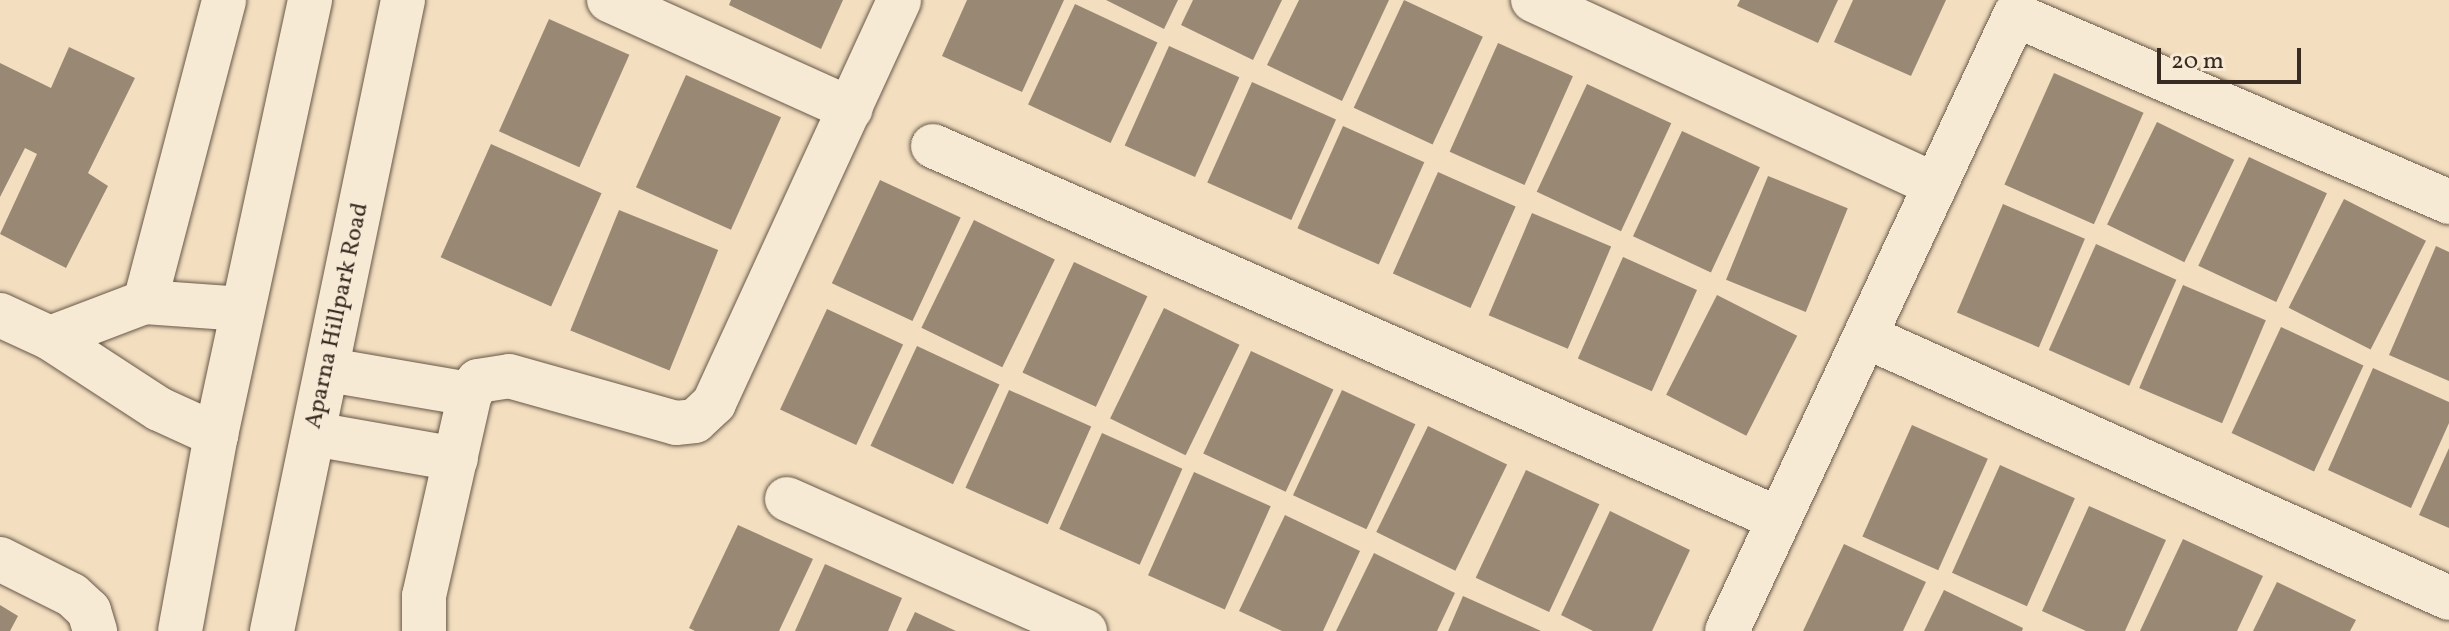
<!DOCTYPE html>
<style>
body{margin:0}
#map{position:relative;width:2449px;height:631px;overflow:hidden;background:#f3dfbf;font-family:Vollkorn,serif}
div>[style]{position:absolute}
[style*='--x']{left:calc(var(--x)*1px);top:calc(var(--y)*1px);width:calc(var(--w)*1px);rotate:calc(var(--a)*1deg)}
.building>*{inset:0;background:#998974;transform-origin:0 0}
.roads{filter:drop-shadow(0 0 2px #67584a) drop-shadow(0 0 2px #67584a)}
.minor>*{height:44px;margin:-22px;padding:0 22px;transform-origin:22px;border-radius:22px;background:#f7ead5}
span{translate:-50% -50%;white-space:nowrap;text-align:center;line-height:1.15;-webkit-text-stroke:7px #f7ead5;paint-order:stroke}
.street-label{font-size:24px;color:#382b23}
.scale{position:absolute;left:2157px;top:48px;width:144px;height:36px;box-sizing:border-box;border:4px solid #382b23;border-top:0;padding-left:10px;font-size:24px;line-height:28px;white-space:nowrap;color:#382b23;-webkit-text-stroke:6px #f7ead5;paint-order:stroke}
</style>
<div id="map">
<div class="building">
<i style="clip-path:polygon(731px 0,843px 0,821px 49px,729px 5px)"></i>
<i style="clip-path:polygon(967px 0,1064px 0,1022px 92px,942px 56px)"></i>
<i style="clip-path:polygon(1106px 0,1178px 0,1164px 29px)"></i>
<i style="clip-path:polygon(1193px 0,1282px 0,1253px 60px,1181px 25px)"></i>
<i style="clip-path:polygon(1299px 0,1389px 0,1342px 101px,1267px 65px)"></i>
<i style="left:1404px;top:0;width:87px;height:119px;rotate:25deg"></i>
<i style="clip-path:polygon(1740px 0,1838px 0,1818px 43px,1737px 6px)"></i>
<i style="clip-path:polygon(1853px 0,1946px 0,1911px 76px,1834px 42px)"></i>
<i style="left:1075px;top:4px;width:91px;height:111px;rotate:25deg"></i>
<i style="left:549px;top:19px;width:88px;height:123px;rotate:24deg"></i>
<i style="left:1498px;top:43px;width:82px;height:119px;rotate:24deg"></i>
<i style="left:1169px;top:46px;width:77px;height:109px;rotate:24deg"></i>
<i style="clip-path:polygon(69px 47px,135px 78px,88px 173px,108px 186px,66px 268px,0 234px,37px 154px,25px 148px,0 197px,0 63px,51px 88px)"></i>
<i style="left:2054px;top:73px;width:98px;height:122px;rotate:24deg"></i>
<i style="left:686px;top:75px;width:104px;height:123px;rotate:24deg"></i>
<i style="left:1252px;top:82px;width:92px;height:110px;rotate:24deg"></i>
<i style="left:1587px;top:84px;width:93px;height:119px;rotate:25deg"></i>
<i style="left:2157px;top:122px;width:86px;height:114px;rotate:26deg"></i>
<i style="left:1343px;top:126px;width:89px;height:112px;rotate:24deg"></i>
<i style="left:1682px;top:131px;width:86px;height:116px;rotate:25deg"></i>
<i style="left:491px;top:144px;width:121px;height:124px;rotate:24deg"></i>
<i style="left:2249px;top:157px;width:86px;height:120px;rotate:25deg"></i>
<i style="left:1438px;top:172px;width:85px;height:111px;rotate:24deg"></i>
<i style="left:1768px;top:176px;width:86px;height:112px;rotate:22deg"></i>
<i style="left:880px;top:180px;width:89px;height:114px;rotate:25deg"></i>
<i style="left:2344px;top:199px;width:92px;height:122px;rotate:27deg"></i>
<i style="left:2003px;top:204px;width:89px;height:118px;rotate:23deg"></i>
<i style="left:619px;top:210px;width:107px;height:130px;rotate:22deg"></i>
<i style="left:1532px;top:213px;width:86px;height:111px;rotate:23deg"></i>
<i style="left:974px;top:220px;width:90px;height:120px;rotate:26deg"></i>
<i style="left:2096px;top:244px;width:88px;height:116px;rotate:24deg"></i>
<i style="clip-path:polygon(2436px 246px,2449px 252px,2449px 381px,2389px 355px)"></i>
<i style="left:1623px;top:257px;width:81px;height:111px;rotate:24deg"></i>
<i style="left:1074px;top:262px;width:81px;height:122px;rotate:25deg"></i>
<i style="left:2183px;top:285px;width:90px;height:112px;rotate:23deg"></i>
<i style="left:1717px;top:295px;width:90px;height:112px;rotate:27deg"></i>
<i style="left:1164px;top:308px;width:84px;height:123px;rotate:26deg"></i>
<i style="left:827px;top:309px;width:84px;height:111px;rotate:25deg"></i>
<i style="left:2281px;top:327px;width:91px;height:117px;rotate:25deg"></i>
<i style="left:917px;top:346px;width:91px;height:110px;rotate:25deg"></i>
<i style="left:1251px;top:351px;width:91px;height:113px;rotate:25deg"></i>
<i style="clip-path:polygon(2373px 368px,2449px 402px,2449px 423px,2411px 508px,2328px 470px)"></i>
<i style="left:1009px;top:390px;width:90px;height:107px;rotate:24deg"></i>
<i style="left:1342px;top:390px;width:81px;height:116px;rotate:25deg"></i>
<i style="left:1912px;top:425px;width:83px;height:122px;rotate:24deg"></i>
<i style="left:1428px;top:426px;width:88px;height:118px;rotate:26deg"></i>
<i style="left:1102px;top:433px;width:88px;height:105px;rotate:24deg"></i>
<i style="clip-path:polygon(2449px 448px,2449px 528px,2419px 515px)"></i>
<i style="left:2000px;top:465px;width:82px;height:118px;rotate:24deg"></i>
<i style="left:1526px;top:470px;width:81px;height:119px;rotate:25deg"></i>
<i style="left:1194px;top:472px;width:84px;height:113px;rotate:24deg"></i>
<i style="clip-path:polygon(2089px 506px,2166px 540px,2125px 631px,2086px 631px,2042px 611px)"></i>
<i style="clip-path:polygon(1610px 511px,1690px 550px,1652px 631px,1593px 631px,1561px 615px)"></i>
<i style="clip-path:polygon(1285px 515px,1360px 551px,1323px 631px,1282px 631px,1239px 611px)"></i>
<i style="clip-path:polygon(738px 525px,813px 559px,779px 631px,695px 631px,689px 628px)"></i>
<i style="clip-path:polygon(2183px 539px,2263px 576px,2237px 631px,2140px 631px)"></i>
<i style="clip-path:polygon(1844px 544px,1926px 582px,1903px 631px,1803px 631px)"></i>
<i style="clip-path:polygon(1374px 553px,1455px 593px,1437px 631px,1336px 631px)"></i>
<i style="clip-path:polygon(825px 564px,902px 598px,888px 631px,795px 631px)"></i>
<i style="clip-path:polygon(2277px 582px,2356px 620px,2350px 631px,2253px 631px)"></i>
<i style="clip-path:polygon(1944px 590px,2023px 628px,2022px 631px,1924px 631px)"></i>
<i style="clip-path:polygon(1463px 596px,1541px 631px,1448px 631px)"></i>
<i style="clip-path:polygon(0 605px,18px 616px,10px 631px,0 631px)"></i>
<i style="clip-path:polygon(915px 612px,956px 631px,906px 631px)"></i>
</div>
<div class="roads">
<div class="minor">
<i style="--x:609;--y:0;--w:265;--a:24.3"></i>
<i style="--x:1533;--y:0;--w:443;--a:24.7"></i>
<i style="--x:933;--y:146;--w:925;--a:23.79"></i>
<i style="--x:145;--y:302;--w:312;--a:-75.3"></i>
<i style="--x:0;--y:315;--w:55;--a:24.7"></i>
<i style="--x:50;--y:338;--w:130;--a:33.1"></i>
<i style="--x:159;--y:409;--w:63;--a:24.5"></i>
<i style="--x:1865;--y:336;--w:640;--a:24.16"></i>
<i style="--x:50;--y:338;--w:102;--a:-20.8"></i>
<i style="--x:145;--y:302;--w:98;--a:4.1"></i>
<i style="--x:329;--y:370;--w:143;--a:9.7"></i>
<i style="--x:314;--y:434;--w:144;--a:10"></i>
<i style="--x:787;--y:499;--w:326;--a:23.9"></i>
<i style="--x:0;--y:559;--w:80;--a:26.6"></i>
<i style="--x:72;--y:595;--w:23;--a:43"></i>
<i style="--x:89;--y:611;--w:21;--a:73"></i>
<i style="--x:180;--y:631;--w:199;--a:-79.6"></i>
<i style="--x:216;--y:435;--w:445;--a:-77.8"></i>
<i style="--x:272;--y:631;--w:644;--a:-78.27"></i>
<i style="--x:424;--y:631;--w:35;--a:-90"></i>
<i style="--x:424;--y:596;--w:207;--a:-77.2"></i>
<i style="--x:470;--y:394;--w:15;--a:-58"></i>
<i style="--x:478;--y:381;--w:31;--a:-9"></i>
<i style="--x:509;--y:376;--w:173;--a:15.7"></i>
<i style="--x:676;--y:423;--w:19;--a:-6"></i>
<i style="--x:695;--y:421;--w:26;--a:-43"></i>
<i style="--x:714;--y:403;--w:443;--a:-65.3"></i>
<i style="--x:1727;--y:631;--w:680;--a:-64.94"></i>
<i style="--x:2015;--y:15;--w:473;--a:23.3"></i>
</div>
</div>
<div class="street-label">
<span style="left:338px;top:316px;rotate:-78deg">Aparna Hillpark Road</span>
</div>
<div class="scale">20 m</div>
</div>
